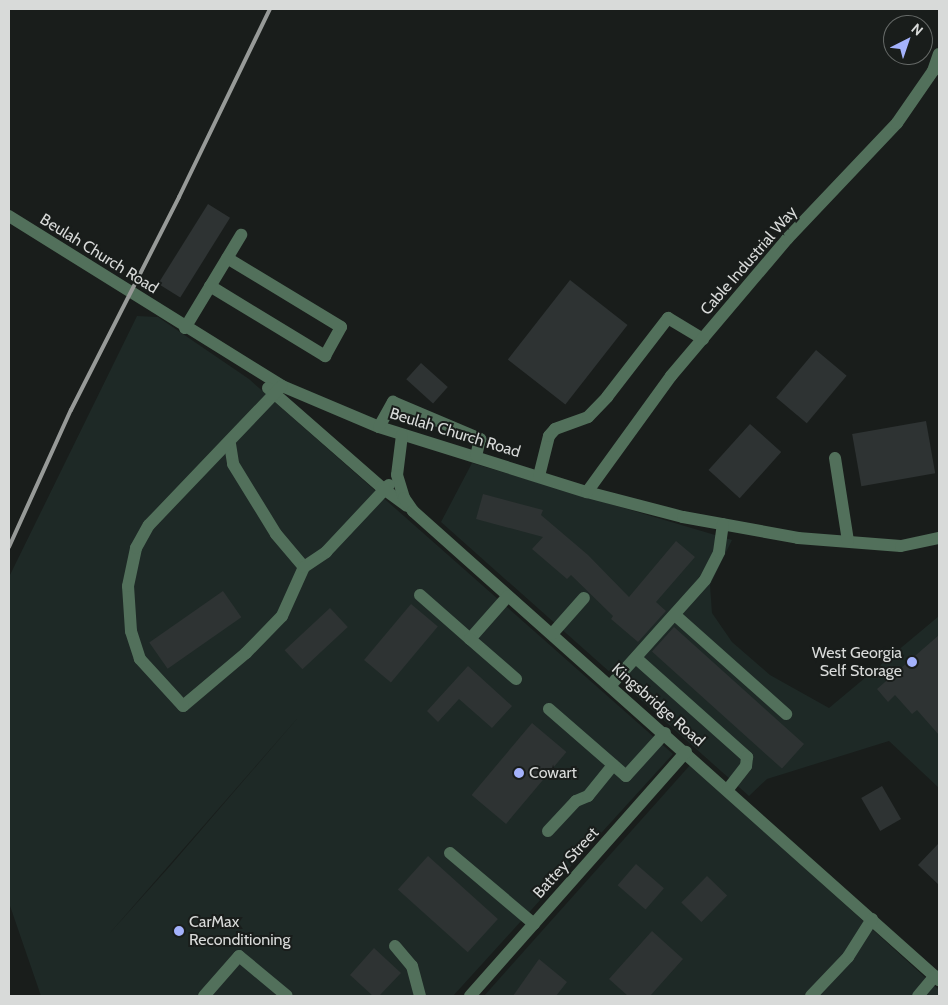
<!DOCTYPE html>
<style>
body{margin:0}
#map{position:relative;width:948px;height:1005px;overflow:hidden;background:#191d1b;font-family:Cabin,sans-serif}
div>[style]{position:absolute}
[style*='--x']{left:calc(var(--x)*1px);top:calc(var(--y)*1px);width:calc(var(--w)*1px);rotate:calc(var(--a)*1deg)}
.built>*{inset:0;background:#1e2926}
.building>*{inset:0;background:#2e3333;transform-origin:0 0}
.minor>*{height:12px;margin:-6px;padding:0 6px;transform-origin:6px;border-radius:6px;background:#52705b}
.rail>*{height:4px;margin:-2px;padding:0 2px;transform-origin:2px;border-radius:2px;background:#979a98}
.dots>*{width:14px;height:14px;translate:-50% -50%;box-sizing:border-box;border:2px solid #191d1b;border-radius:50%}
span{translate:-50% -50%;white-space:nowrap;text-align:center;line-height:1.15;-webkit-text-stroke:4px #191d1b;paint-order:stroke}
.street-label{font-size:16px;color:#d8dad9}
.poi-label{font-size:16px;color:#d8dad9}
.right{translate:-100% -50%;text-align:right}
.left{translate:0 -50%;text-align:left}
.frame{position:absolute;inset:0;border:10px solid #d8dad9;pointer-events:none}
.north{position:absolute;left:883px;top:15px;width:50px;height:50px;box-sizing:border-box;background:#191d1b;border:1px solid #656967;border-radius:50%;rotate:41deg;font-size:14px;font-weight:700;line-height:20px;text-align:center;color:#d8dad9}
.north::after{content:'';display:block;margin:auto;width:18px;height:22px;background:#a4b2fc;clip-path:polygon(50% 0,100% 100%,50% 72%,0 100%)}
</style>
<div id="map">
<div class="built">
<i style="clip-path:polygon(evenodd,137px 316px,158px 317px,249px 379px,673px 754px,453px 996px,41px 996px,9px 903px,9px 577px,137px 316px,302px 713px,170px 866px,109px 934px,302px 713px)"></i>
<i style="clip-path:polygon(472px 463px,732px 540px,710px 585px,712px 613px,732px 642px,770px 675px,829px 708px,939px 616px,939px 788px,889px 741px,767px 779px,749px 796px,441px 522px)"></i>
<i style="clip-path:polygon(691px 764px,939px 990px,939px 996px,484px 996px)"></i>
</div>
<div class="building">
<i style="left:208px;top:204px;width:26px;height:94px;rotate:32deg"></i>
<i style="left:570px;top:280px;width:73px;height:101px;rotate:38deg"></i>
<i style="left:816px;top:350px;width:40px;height:62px;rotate:40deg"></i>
<i style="left:421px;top:363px;width:36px;height:22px;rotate:42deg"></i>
<i style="left:926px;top:421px;width:53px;height:75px;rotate:80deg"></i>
<i style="left:750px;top:424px;width:42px;height:62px;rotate:42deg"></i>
<i style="clip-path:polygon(483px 494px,543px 510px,541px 515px,588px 555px,629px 597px,676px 541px,695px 557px,656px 602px,666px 611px,638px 642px,611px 619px,613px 616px,571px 575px,567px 579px,532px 549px,543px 537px,476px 519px)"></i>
<i style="left:223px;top:591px;width:32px;height:90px;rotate:55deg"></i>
<i style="left:411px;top:604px;width:35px;height:73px;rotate:40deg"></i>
<i style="left:330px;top:608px;width:26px;height:62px;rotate:47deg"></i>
<i style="left:674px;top:627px;width:175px;height:33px;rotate:42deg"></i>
<i style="clip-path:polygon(939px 635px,939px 735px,917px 710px,912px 714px,895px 695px,888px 702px,877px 689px)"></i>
<i style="clip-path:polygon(468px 666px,512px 706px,492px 728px,459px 699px,438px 722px,427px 711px)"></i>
<i style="left:532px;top:723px;width:45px;height:94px;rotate:40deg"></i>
<i style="left:882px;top:786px;width:38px;height:24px;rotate:60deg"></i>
<i style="clip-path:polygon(939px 843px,939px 885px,918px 865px)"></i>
<i style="left:428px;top:856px;width:94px;height:45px;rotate:42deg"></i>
<i style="left:636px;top:864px;width:37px;height:28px;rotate:41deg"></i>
<i style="left:707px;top:876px;width:28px;height:37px;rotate:44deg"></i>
<i style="clip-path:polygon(652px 931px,683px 959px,650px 996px,628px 996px,609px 979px)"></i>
<i style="clip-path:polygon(374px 948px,401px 973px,379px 996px,373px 996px,350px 975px)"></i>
<i style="clip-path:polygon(539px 959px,567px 982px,556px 996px,513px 996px)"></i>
</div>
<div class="minor">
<i style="--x:9;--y:216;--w:322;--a:31.9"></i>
<i style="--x:282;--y:386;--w:105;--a:22.9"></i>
<i style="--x:379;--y:427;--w:218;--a:17.4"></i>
<i style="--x:587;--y:492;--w:99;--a:14.6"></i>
<i style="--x:683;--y:517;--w:117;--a:10.3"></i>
<i style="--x:798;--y:538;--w:103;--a:4.4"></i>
<i style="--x:901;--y:546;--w:39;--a:-12"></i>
<i style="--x:210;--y:286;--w:135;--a:31.3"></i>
<i style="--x:325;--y:356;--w:33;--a:-61"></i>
<i style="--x:341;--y:327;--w:133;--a:-148.8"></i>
<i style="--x:185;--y:328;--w:109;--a:-58.9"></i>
<i style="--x:268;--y:388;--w:150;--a:41.2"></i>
<i style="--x:381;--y:487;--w:32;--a:36"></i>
<i style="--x:379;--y:427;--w:29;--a:-61"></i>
<i style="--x:393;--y:402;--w:95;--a:23"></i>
<i style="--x:480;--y:439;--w:17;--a:103"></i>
<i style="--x:402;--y:435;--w:40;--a:97.1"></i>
<i style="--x:397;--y:475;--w:24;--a:73"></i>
<i style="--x:404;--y:498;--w:16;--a:55"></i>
<i style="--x:413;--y:511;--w:705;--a:41.72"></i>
<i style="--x:230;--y:444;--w:20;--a:81"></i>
<i style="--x:233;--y:464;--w:82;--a:58.4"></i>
<i style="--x:276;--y:534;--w:43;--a:49.7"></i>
<i style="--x:304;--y:567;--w:54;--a:114.2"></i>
<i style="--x:282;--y:616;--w:52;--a:134.2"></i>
<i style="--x:246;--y:653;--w:82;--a:139.9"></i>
<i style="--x:183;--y:706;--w:64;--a:-132.5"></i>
<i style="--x:140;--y:659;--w:29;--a:-108"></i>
<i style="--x:131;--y:631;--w:45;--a:-93.8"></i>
<i style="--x:128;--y:586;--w:39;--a:-78"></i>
<i style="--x:136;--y:548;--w:26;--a:-61"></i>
<i style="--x:149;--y:525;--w:192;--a:-46.3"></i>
<i style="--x:835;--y:458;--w:84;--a:81.1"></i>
<i style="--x:539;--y:476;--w:41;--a:-76"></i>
<i style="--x:549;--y:436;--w:9;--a:-49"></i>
<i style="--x:555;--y:429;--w:35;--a:-20"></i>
<i style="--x:588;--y:417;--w:28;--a:-46"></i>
<i style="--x:607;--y:397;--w:100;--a:-52.3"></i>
<i style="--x:668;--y:318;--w:41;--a:31"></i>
<i style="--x:587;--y:492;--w:143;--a:-54.1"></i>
<i style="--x:671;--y:376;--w:180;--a:-49.7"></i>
<i style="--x:787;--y:239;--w:160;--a:-46.5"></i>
<i style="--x:897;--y:123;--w:63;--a:-55.3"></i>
<i style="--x:933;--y:71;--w:18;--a:-71"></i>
<i style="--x:304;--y:567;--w:27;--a:-34"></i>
<i style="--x:326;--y:552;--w:92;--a:-46.8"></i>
<i style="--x:420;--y:595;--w:67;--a:41.3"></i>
<i style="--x:470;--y:639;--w:57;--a:-48.5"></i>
<i style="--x:675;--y:615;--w:149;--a:41.7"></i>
<i style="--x:552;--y:634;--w:48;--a:-48.4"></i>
<i style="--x:470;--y:639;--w:61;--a:41"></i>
<i style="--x:636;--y:658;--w:149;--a:41.7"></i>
<i style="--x:747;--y:757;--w:9;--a:96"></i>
<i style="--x:746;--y:766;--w:29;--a:128"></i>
<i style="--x:610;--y:686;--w:142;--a:-48.1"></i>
<i style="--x:705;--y:580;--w:31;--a:-63"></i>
<i style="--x:719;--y:552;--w:28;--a:-82"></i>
<i style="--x:549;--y:709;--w:102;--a:41"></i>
<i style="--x:626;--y:776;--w:58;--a:-47.8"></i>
<i style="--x:548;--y:831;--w:41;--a:-47"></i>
<i style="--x:576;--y:801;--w:13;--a:-23"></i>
<i style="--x:588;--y:796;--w:40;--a:-51"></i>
<i style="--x:450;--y:853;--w:110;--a:40.2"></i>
<i style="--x:395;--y:946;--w:26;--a:50"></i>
<i style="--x:412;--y:966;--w:31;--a:75"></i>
<i style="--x:204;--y:996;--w:53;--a:-48.8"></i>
<i style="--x:239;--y:956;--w:62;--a:39.8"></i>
<i style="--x:470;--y:996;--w:326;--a:-48.5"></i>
<i style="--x:811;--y:996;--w:54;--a:-46.5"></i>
<i style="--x:848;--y:957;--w:45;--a:-57.7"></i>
<i style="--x:918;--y:996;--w:26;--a:-50"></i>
</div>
<div class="rail">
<i style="--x:9;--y:547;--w:150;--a:-65.7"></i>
<i style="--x:71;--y:410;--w:239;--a:-63.1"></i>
<i style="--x:179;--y:197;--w:209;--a:-64.2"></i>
</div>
<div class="dots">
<i style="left:912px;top:662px;background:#a4b2fc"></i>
<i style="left:519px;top:773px;background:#a4b2fc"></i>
<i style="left:179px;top:931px;background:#a4b2fc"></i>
</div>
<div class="street-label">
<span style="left:99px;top:254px;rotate:32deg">Beulah Church Road</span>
<span style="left:749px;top:261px;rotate:-49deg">Cable Industrial Way</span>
<span style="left:455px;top:433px;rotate:17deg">Beulah Church Road</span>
<span style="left:658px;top:705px;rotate:41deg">Kingsbridge Road</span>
<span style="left:566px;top:863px;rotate:-48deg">Battey Street</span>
</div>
<div class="poi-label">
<span class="right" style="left:902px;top:662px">West Georgia<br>Self Storage</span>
<span class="left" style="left:529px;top:773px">Cowart</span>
<span class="left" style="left:189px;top:931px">CarMax<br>Reconditioning</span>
</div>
<div class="frame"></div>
<div class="north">N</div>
</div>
